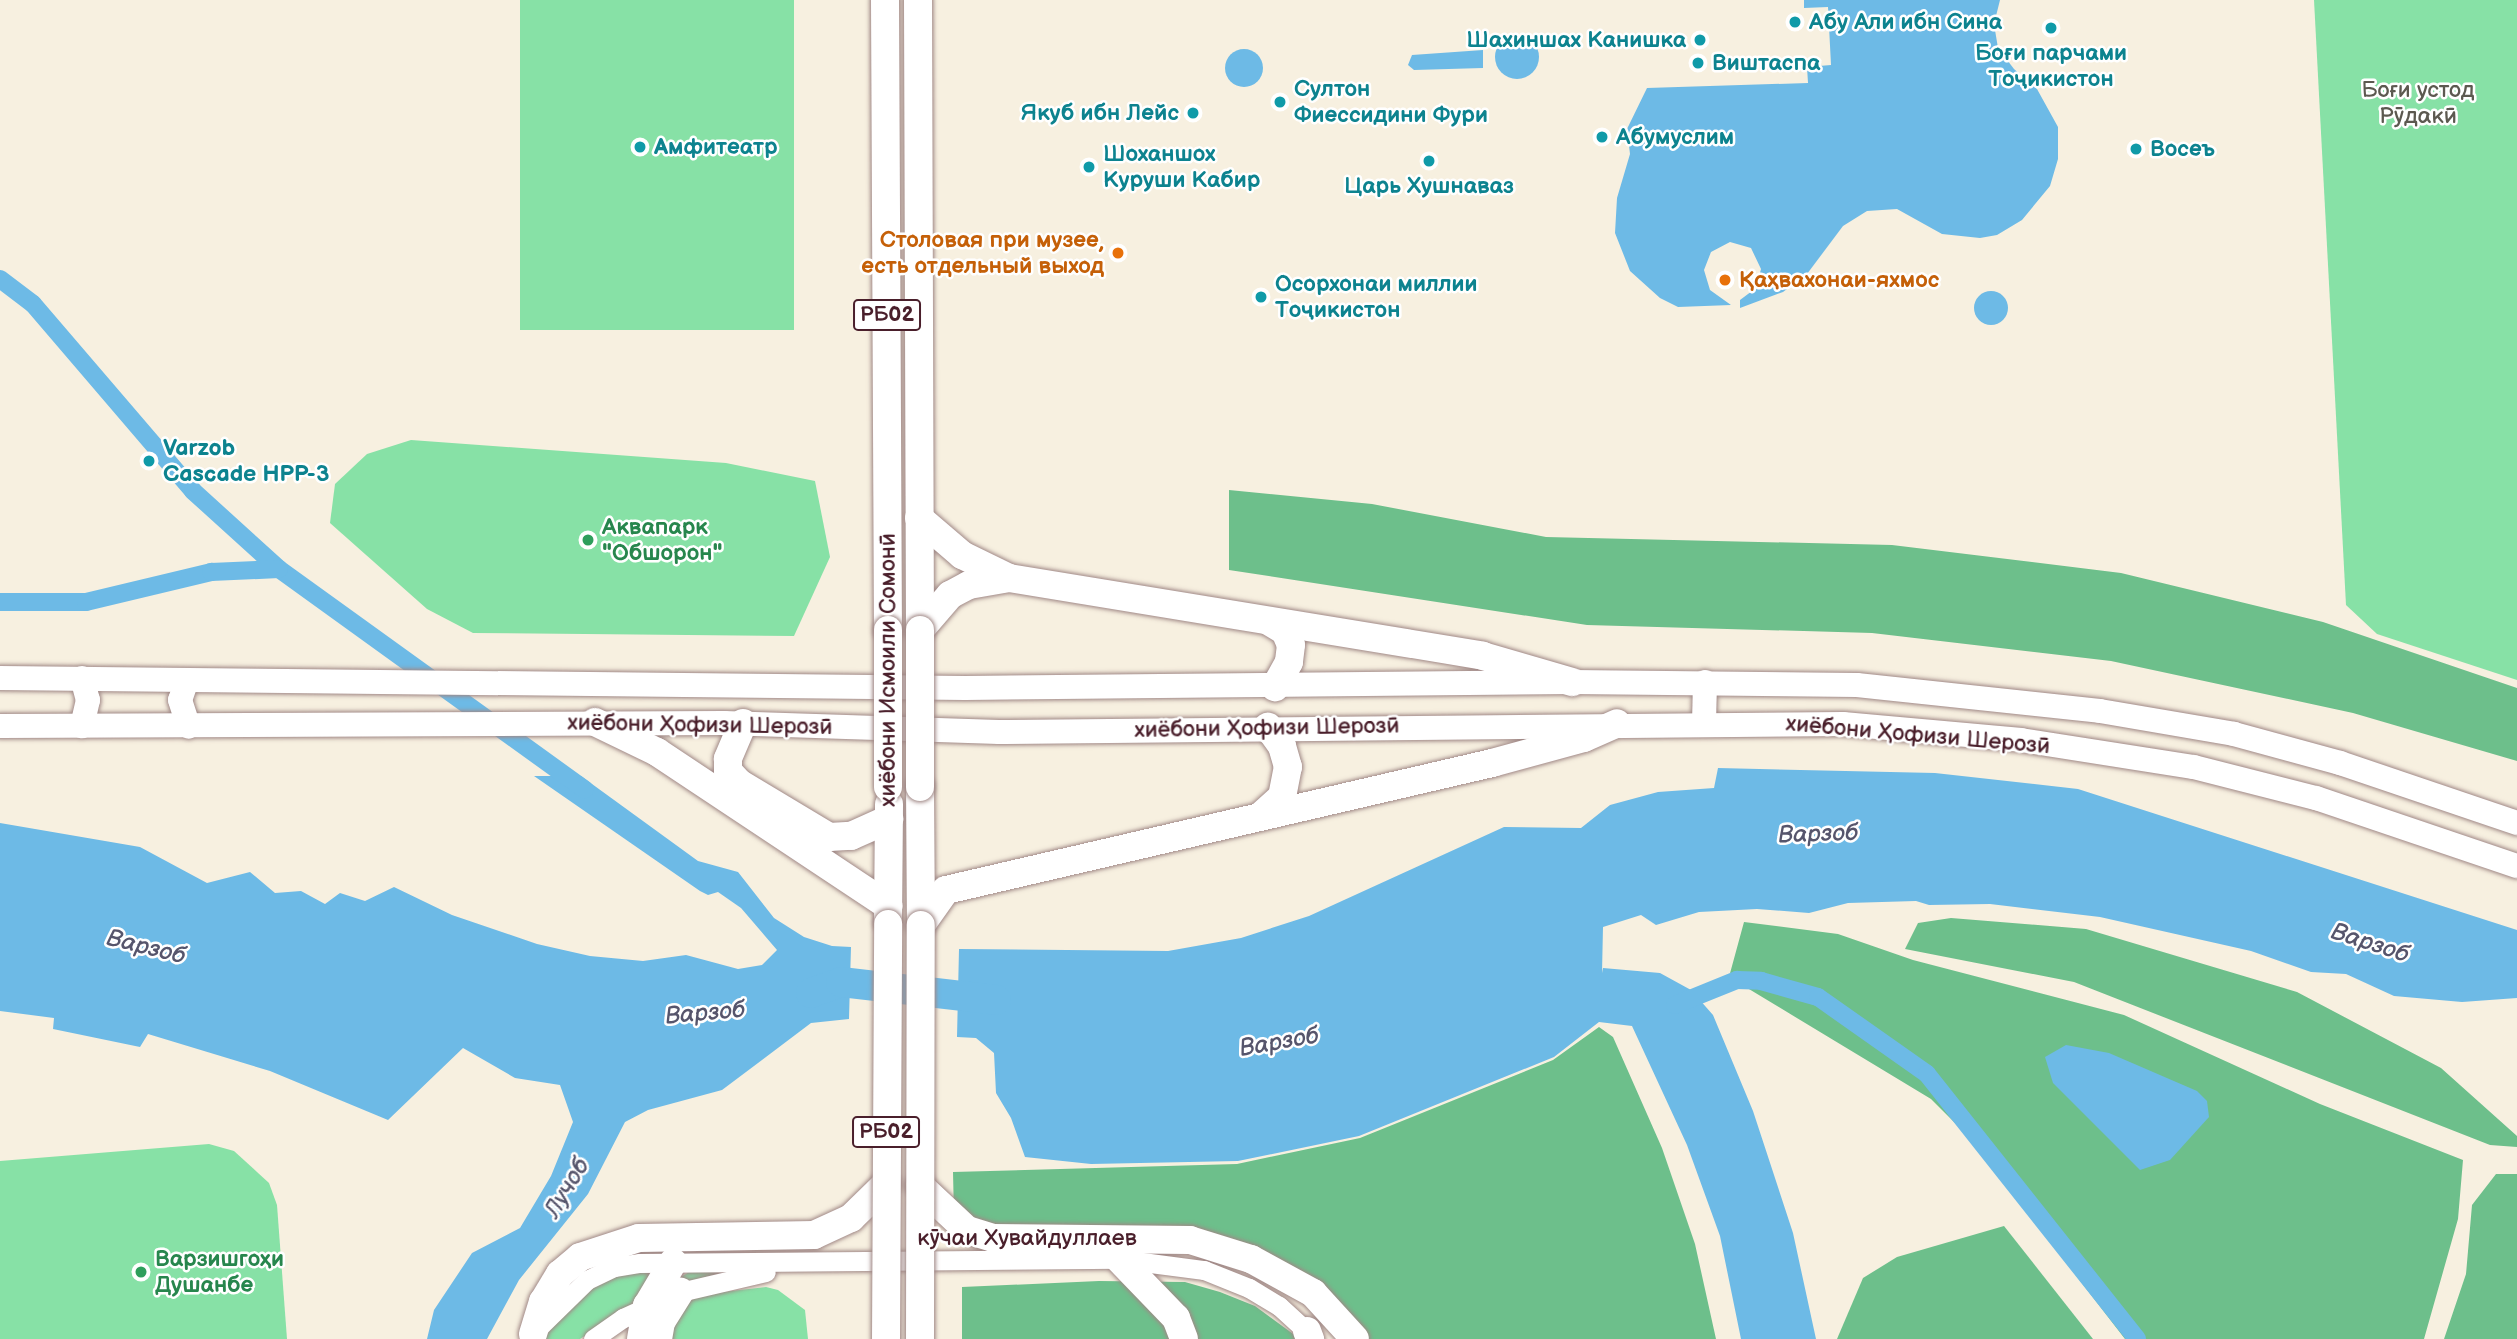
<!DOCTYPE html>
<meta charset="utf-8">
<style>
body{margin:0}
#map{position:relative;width:2517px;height:1339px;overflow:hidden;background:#f7f0e0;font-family:"Balsamiq Sans",sans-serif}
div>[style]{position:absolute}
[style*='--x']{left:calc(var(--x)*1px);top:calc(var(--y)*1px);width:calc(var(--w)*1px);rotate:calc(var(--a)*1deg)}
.green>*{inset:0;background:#87e1a6;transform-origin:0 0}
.forest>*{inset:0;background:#6dbf8b}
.water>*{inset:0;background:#6dbae6}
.round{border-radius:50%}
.canal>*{height:18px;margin:-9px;padding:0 9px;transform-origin:9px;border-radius:9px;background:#6dbae6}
.river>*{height:30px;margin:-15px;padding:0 15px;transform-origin:15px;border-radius:15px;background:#6dbae6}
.roads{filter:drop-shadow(0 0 2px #a08886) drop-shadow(0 0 2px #a08886)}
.minor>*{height:19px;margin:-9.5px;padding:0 9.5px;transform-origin:9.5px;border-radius:9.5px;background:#fff}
.major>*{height:24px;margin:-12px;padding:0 12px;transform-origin:12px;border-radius:12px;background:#fff}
.highway>*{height:28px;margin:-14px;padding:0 14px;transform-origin:14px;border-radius:14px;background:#fff}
.bridges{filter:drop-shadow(0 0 2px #a08886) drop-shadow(0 0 2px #a08886)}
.highway-bridge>*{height:28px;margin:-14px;padding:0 14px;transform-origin:14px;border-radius:14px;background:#fff}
.dots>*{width:19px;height:19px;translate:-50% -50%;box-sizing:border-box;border:4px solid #fff;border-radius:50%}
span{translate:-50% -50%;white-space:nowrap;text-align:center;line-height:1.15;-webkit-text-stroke:5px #fff;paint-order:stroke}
.shield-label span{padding:2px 5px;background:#fff;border:2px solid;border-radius:5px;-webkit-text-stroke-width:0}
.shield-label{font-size:21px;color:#4a1f2b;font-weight:700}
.culture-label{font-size:23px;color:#0d838f;font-weight:700}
.left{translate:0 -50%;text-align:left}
.right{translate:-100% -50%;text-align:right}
.park-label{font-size:23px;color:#5c5950}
.food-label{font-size:23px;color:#c56008;font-weight:700}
.leisure-label{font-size:23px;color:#27864d;font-weight:700}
.street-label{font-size:23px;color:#4a1f2b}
.water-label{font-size:24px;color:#56556c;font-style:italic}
</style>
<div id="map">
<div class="green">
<i style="left:520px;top:0;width:274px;height:330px"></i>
<i style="clip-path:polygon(2314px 0,2517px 0,2517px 680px,2377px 634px,2346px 605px)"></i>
<i style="clip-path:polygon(411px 440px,726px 463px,815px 481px,830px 557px,794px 636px,473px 633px,427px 609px,330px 523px,335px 484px,367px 454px)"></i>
<i style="clip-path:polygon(209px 1144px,234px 1151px,269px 1183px,277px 1205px,287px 1339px,0 1339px,0 1161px)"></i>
<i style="clip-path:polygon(739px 1269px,665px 1287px,689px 1272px)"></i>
<i style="clip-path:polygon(656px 1271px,632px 1306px,580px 1339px,543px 1339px,585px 1289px,621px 1273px)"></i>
<i style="clip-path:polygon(766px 1287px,778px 1290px,805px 1310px,808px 1339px,650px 1339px,696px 1295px)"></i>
</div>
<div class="forest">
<i style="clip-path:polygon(1229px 490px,1372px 504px,1546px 537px,1892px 545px,2121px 573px,2323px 622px,2517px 688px,2517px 761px,2353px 713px,2111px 661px,1872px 633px,1587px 625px,1229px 570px)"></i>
<i style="clip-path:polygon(1951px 918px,2086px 929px,2297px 992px,2441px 1068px,2517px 1136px,2517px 1147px,2490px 1145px,2074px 982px,1905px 949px,1918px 923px)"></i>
<i style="clip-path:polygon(1744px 922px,1838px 934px,1913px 960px,2124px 1015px,2320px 1104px,2463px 1160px,2458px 1219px,2424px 1339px,2125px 1339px,1970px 1138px,1931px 1099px,1729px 977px)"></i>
<i style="clip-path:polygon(1599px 1027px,1613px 1037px,1662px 1148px,1695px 1244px,1716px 1339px,1356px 1339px,1231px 1249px,994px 1235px,954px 1217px,953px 1172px,1237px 1164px,1360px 1138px,1553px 1060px)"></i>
<i style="clip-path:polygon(2496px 1174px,2517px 1174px,2517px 1339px,2444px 1339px,2466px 1274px,2472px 1205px)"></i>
<i style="clip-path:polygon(2004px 1226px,2093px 1339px,1837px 1339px,1863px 1278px,1897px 1257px)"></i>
<i style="clip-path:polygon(1099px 1281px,1185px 1282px,1220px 1292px,1255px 1306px,1300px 1339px,962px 1339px,962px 1287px)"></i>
</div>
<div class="water">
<i style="clip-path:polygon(1804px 0,2000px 0,1994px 24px,1998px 48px,2014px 69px,2037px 89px,2058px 127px,2058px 159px,2050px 186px,2022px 220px,1997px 235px,1980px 238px,1942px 234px,1897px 209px,1867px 211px,1843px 226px,1807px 274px,1783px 292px,1740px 308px,1740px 300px,1756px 288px,1761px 269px,1751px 248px,1730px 242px,1711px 252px,1704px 270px,1710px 290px,1731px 305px,1678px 307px,1660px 298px,1630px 271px,1615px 233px,1617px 198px,1630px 154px,1627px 129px,1647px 88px,1808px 83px,1807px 67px,1831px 65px,1828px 7px,1804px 8px)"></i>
<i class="round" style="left:1495px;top:35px;width:44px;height:44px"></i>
<i class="round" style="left:1225px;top:49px;width:38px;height:38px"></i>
<i style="clip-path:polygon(1483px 50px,1483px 68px,1414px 70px,1408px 65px,1412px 55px)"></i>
<i class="round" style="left:1974px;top:291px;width:34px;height:34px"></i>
<i style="clip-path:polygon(1718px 768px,1935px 773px,2078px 789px,2517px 930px,2517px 998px,2462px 1002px,2394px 996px,2346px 974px,2311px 972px,2251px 951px,2100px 917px,1990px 904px,1929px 905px,1916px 901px,1848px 903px,1809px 913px,1757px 909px,1699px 912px,1656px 925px,1641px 915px,1603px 927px,1602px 973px,1603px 968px,1660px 973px,1691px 990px,1713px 1015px,1753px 1111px,1793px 1233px,1816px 1339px,1741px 1339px,1720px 1236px,1687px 1145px,1632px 1026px,1599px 1022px,1554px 1057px,1359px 1136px,1238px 1161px,1091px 1164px,1025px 1157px,1011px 1118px,996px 1093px,994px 1053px,976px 1038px,957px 1037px,959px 949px,1168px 951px,1241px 938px,1309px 916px,1504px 827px,1581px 828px,1610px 805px,1658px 792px,1714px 788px)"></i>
<i style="clip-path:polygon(534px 776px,581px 776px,698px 861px,738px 872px,774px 918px,804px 937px,832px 946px,851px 947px,849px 1019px,811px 1023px,722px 1090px,648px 1110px,625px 1122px,588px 1194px,519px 1280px,487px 1339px,427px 1339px,434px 1310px,472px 1253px,520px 1228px,551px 1176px,573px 1122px,560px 1085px,515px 1078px,463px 1048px,388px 1120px,270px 1071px,148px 1034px,140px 1047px,53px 1029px,54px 1018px,0 1011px,0 823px,140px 847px,207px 883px,250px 872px,275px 893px,301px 891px,325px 904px,340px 893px,365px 901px,394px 887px,452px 915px,537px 944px,590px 956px,643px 961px,686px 955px,738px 969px,762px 965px,777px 950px,741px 908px,718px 892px,708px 895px,700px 891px)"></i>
<i style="clip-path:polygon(2066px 1045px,2109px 1053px,2197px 1091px,2207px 1101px,2209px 1117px,2170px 1160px,2140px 1170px,2053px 1083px,2045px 1057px)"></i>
</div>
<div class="canal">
<i style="--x:0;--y:279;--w:41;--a:37.1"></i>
<i style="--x:33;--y:304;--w:246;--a:49.4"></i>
<i style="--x:193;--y:491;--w:116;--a:42.2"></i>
<i style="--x:279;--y:569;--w:377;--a:35.8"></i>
<i style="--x:0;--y:602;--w:86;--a:0"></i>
<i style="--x:86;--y:602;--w:129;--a:-13.5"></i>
<i style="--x:211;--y:572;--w:68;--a:-2.5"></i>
<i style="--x:1675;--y:1005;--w:67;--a:-22"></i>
<i style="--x:1737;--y:980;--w:24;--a:2"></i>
<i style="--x:1761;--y:981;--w:59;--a:15.7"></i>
<i style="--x:1818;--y:997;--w:133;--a:35.2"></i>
<i style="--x:1927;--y:1074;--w:338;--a:51.6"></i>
</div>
<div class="river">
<i style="--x:811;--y:993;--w:32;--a:-20"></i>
<i style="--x:841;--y:982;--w:156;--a:6.6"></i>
</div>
<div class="roads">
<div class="minor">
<i style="--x:541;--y:1325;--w:64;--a:-44.4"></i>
<i style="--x:587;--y:1280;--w:30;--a:-26"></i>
<i style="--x:614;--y:1267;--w:26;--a:-9"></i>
<i style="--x:640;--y:1263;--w:479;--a:-0.5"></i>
<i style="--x:1119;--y:1259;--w:86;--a:7.4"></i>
<i style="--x:1204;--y:1270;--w:48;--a:21.8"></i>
<i style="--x:1249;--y:1288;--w:35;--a:31"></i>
<i style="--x:1279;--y:1306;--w:47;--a:42.4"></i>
<i style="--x:593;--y:1339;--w:37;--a:-35"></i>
<i style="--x:623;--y:1318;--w:63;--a:-24.5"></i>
<i style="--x:680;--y:1292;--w:88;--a:-13.1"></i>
</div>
<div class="major">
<i style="--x:0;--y:678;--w:965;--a:0.59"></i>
<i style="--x:965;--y:688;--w:607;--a:-0.57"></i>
<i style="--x:1572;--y:682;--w:285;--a:0.6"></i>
<i style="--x:1857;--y:685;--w:244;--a:6.1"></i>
<i style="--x:2100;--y:711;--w:136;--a:9.7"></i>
<i style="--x:2234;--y:734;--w:110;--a:15.3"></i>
<i style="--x:2340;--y:763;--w:187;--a:18.7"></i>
<i style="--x:82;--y:678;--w:23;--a:75"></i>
<i style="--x:88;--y:700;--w:27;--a:103"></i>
<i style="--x:187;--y:680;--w:21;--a:109"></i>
<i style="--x:180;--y:700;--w:28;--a:72"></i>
<i style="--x:1704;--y:723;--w:41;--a:-88.6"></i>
<i style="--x:0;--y:726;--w:724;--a:-0.24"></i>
<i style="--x:724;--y:723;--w:275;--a:1.9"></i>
<i style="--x:999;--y:732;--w:844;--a:-0.54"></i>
<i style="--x:1843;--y:724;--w:179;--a:5.1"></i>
<i style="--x:2021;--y:740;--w:175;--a:8.9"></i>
<i style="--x:2194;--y:767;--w:126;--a:14.3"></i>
<i style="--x:2316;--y:798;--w:212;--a:18.7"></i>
</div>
<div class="highway">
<i style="--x:885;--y:0;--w:630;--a:89.73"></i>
<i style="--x:918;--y:0;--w:630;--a:89.82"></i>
<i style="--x:919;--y:518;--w:57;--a:40.7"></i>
<i style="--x:962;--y:555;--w:52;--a:26.1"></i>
<i style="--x:1009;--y:578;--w:480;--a:9.3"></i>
<i style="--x:1483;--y:656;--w:93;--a:16.3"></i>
<i style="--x:1270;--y:622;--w:17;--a:31"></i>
<i style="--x:1285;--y:631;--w:15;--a:67"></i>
<i style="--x:1291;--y:645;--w:17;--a:97"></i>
<i style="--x:1289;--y:662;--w:29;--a:119"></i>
<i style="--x:920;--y:630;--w:46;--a:-49.4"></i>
<i style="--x:950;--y:595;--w:21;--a:-28"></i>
<i style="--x:969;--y:585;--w:41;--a:-9.9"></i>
<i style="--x:595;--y:722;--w:69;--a:25.8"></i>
<i style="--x:657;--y:752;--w:278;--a:33.6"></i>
<i style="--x:743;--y:723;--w:39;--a:113"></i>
<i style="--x:728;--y:759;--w:12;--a:90"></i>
<i style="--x:728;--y:771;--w:16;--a:47"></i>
<i style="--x:739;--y:783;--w:105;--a:31"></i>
<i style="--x:829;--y:837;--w:22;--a:-3"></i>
<i style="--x:851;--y:836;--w:42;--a:-24.1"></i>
<i style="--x:920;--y:787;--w:138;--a:89.6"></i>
<i style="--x:1263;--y:814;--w:25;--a:-42"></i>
<i style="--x:1282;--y:797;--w:31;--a:-79"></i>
<i style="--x:1288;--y:767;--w:22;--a:-106"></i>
<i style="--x:1282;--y:746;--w:24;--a:-126"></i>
<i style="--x:888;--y:921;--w:117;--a:-89.5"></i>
<i style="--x:921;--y:925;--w:43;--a:-54.5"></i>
<i style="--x:946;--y:890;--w:561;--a:-13.09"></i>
<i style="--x:1492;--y:763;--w:95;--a:-15.2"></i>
<i style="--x:1584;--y:738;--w:36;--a:-24"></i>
<i style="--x:920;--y:1186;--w:64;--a:43.1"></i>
<i style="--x:967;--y:1230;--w:27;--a:17"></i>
<i style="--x:993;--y:1238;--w:197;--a:0.6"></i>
<i style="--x:1190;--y:1240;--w:64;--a:17.3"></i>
<i style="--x:1251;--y:1259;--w:71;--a:28.7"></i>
<i style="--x:1313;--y:1293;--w:62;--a:47.6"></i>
<i style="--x:1119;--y:1259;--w:82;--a:46"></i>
<i style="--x:1176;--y:1318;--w:22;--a:69"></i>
<i style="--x:1307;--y:1331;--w:9;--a:69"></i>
<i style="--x:533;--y:1334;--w:34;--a:-73"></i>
<i style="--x:543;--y:1302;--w:33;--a:-59"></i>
<i style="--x:560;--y:1274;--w:26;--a:-40"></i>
<i style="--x:580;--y:1257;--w:62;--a:-17.9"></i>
<i style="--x:639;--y:1238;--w:175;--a:-1"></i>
<i style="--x:814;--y:1235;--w:41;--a:-24.7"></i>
<i style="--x:851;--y:1218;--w:49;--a:-44.2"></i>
<i style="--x:641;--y:1339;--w:34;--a:-80"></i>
<i style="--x:647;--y:1306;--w:51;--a:-59.4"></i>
<i style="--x:658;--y:1339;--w:17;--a:-80"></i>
<i style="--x:661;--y:1322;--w:36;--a:-58"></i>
</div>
</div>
<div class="bridges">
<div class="highway-bridge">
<i style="--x:888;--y:630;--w:157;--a:90"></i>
<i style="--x:920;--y:787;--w:157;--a:-90"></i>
<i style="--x:886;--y:1339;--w:415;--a:-89.7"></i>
<i style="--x:920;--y:1339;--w:414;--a:-89.9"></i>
</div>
</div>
<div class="dots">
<i style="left:1795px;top:22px;background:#0f9aa8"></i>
<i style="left:2051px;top:28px;background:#0f9aa8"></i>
<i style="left:1700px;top:40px;background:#0f9aa8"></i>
<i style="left:1698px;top:63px;background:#0f9aa8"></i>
<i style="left:1280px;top:102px;background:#0f9aa8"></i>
<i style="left:1193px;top:113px;background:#0f9aa8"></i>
<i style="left:1602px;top:137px;background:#0f9aa8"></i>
<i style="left:640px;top:147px;background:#0f9aa8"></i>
<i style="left:2136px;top:149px;background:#0f9aa8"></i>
<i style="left:1429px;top:161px;background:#0f9aa8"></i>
<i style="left:1089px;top:167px;background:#0f9aa8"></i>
<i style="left:1118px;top:253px;background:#e8710a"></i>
<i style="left:1725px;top:280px;background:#e8710a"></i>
<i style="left:1261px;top:297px;background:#0f9aa8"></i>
<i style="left:149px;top:461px;background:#0f9aa8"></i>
<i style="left:588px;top:540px;background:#2e9e5b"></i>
<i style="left:141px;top:1272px;background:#2e9e5b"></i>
</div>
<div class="shield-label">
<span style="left:887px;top:315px">РБ02</span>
<span style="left:886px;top:1132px">РБ02</span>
</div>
<div class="culture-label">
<span class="left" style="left:1809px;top:22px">Абу Али ибн Сина</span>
<span class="right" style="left:1686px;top:40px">Шахиншах Канишка</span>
<span style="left:2051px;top:66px">Боғи парчами<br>Тоҷикистон</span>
<span class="left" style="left:1712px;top:63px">Виштаспа</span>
<span class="left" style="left:1294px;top:102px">Султон<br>Фиессидини Фури</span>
<span class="right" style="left:1179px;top:113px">Якуб ибн Лейс</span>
<span class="left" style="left:1616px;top:137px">Абумуслим</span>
<span class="left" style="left:654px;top:147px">Aмфитеатр</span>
<span class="left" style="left:2150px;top:149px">Восеъ</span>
<span class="left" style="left:1103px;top:167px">Шоханшох<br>Куруши Кабир</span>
<span style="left:1429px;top:186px">Царь Хушнаваз</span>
<span class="left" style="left:1275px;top:297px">Осорхонаи миллии<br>Тоҷикистон</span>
<span class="left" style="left:163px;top:461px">Varzob<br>Cascade HPP-3</span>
</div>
<div class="park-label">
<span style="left:2418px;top:103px">Боғи устод<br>Рӯдакӣ</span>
</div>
<div class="food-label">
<span class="right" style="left:1104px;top:253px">Столовая при музее,<br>есть отдельный выход</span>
<span class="left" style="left:1739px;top:280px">Қаҳвахонаи-яхмос</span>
</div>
<div class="leisure-label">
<span class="left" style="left:602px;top:540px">Аквапарк<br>"Обшорон"</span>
<span class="left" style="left:155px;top:1272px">Варзишгоҳи<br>Душанбе</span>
</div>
<div class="street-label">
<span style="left:888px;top:670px;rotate:-90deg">хиёбони Исмоили Сомонӣ</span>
<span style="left:700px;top:725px;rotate:1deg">хиёбони Ҳофизи Шерозӣ</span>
<span style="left:1267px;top:728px;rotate:-1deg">хиёбони Ҳофизи Шерозӣ</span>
<span style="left:1918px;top:735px;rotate:5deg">хиёбони Ҳофизи Шерозӣ</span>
<span style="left:1027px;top:1238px">кӯчаи Хувайдуллаев</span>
</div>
<div class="water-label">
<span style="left:1818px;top:834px;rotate:-2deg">Варзоб</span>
<span style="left:2370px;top:943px;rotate:18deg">Варзоб</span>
<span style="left:146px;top:947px;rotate:14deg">Варзоб</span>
<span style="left:705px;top:1013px;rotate:-5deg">Варзоб</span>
<span style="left:1279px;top:1042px;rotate:-10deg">Варзоб</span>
<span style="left:567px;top:1188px;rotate:-59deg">Лучоб</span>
</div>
</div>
